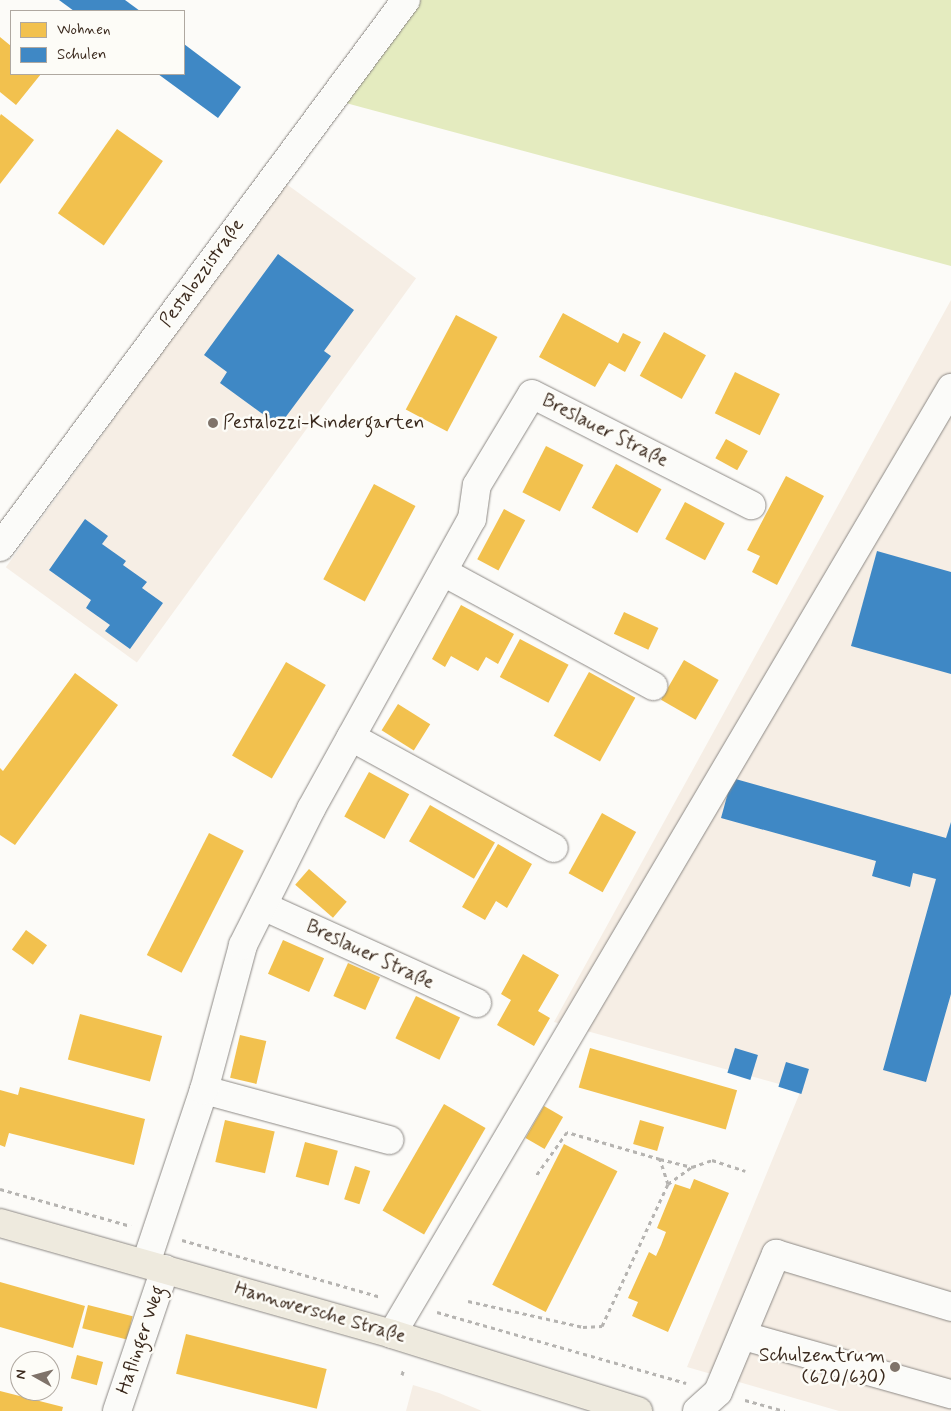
<!DOCTYPE html>
<meta charset="utf-8">
<style>
body{margin:0}
#map{position:relative;width:951px;height:1411px;overflow:hidden;background:#fcfbf8;font-family:Mynerve,sans-serif}
div>[style]{position:absolute}
[style*='--x']{left:calc(var(--x)*1px);top:calc(var(--y)*1px);width:calc(var(--w)*1px);rotate:calc(var(--a)*1deg)}
.built>*{inset:0;background:#f6eee5;transform-origin:0 0}
.green>*{inset:0;background:#e4ebbf}
.homes>*{inset:0;background:#f2c14e;transform-origin:0 0}
.schools>*{inset:0;background:#3f88c5;transform-origin:0 0}
.path>*{height:3px;margin-top:-1.5px;transform-origin:0;background:repeating-linear-gradient(90deg,#b6b4b1 0 4px,transparent 0 8px)}
.roads{filter:drop-shadow(0 0 1px #8d8985) drop-shadow(0 0 1px #8d8985)}
.minor>*{height:28px;margin:-14px;padding:0 14px;transform-origin:14px;border-radius:14px;background:#fbfbf9}
.major>*{height:28px;margin:-14px;padding:0 14px;transform-origin:14px;border-radius:14px;background:#eeeade}
.dots>*{width:14px;height:14px;translate:-50% -50%;box-sizing:border-box;border:2px solid #fdfcf7;border-radius:50%}
span{translate:-50% -50%;white-space:nowrap;text-align:center;line-height:1.15;-webkit-text-stroke:5px #fdfcf7;paint-order:stroke}
.street-label{font-size:19px;color:#3b2a1e}
.poi-label{font-size:19px;color:#3b2a1e}
.left{translate:0 -50%;text-align:left}
.right{translate:-100% -50%;text-align:right}
.legend{position:absolute;left:10px;top:10px;width:175px;height:65px;box-sizing:border-box;background:#fdfcf7;border:1px solid #afa8a0;margin:0;padding:6px 9px;list-style:none;font-size:15px;color:#3b2a1e}
.legend li{display:flex;align-items:center;gap:10px;height:25px}
.legend b{width:25px;border:1px solid #afa8a0}
.north{position:absolute;left:10px;top:1351px;width:50px;height:50px;box-sizing:border-box;background:#fdfcf7;border:1px solid #afa8a0;border-radius:50%;rotate:277deg;font-size:14px;font-weight:700;line-height:20px;text-align:center;color:#3b2a1e}
.north::after{content:'';display:block;margin:auto;width:18px;height:22px;background:#7f736a;clip-path:polygon(50% 0,100% 100%,50% 72%,0 100%)}
</style>
<div id="map">
<div class="built">
<i style="left:285px;top:183px;width:162px;height:475px;rotate:36deg"></i>
<i style="clip-path:polygon(951px 300px,951px 1411px,839px 1411px,687px 1367px,801px 1090px,554px 1022px)"></i>
<i style="clip-path:polygon(413px 1385px,439px 1393px,482px 1411px,406px 1411px)"></i>
</div>
<div class="green">
<i style="clip-path:polygon(406px 0,951px 0,951px 266px,331px 99px)"></i>
</div>
<div class="homes">
<i style="clip-path:polygon(0 37px,11px 46px,11px 74px,41px 74px,16px 105px,0 92px)"></i>
<i style="clip-path:polygon(1px 114px,34px 140px,0 184px,0 116px)"></i>
<i style="left:117px;top:129px;width:56px;height:103px;rotate:35deg"></i>
<i style="clip-path:polygon(563px 313px,618px 343px,623px 333px,641px 342px,625px 372px,609px 363px,595px 387px,539px 357px)"></i>
<i style="left:456px;top:315px;width:47px;height:107px;rotate:28deg"></i>
<i style="left:664px;top:332px;width:48px;height:50px;rotate:29deg"></i>
<i style="left:735px;top:372px;width:50px;height:46px;rotate:26deg"></i>
<i style="left:726px;top:439px;width:25px;height:22px;rotate:29deg"></i>
<i style="left:546px;top:446px;width:42px;height:52px;rotate:27deg"></i>
<i style="left:616px;top:464px;width:52px;height:50px;rotate:29deg"></i>
<i style="clip-path:polygon(786px 476px,824px 496px,777px 585px,752px 572px,760px 556px,747px 550px)"></i>
<i style="left:374px;top:484px;width:47px;height:108px;rotate:28deg"></i>
<i style="left:685px;top:502px;width:45px;height:42px;rotate:28deg"></i>
<i style="left:504px;top:509px;width:24px;height:57px;rotate:28deg"></i>
<i style="clip-path:polygon(461px 605px,514px 634px,498px 664px,486px 657px,478px 671px,451px 656px,445px 667px,432px 659px)"></i>
<i style="left:624px;top:612px;width:38px;height:24px;rotate:25deg"></i>
<i style="left:520px;top:639px;width:55px;height:43px;rotate:28deg"></i>
<i style="left:684px;top:660px;width:40px;height:46px;rotate:30deg"></i>
<i style="left:286px;top:662px;width:46px;height:108px;rotate:30deg"></i>
<i style="left:589px;top:672px;width:53px;height:73px;rotate:29deg"></i>
<i style="clip-path:polygon(75px 673px,118px 705px,15px 845px,0 835px,0 768px,3px 771px)"></i>
<i style="left:398px;top:704px;width:38px;height:31px;rotate:32deg"></i>
<i style="left:369px;top:772px;width:46px;height:51px;rotate:29deg"></i>
<i style="left:430px;top:805px;width:75px;height:42px;rotate:30deg"></i>
<i style="left:602px;top:813px;width:39px;height:69px;rotate:29deg"></i>
<i style="left:209px;top:833px;width:39px;height:137px;rotate:27deg"></i>
<i style="clip-path:polygon(498px 844px,532px 864px,507px 908px,496px 901px,485px 920px,462px 907px)"></i>
<i style="left:309px;top:869px;width:50px;height:21px;rotate:41deg"></i>
<i style="left:26px;top:930px;width:26px;height:24px;rotate:36deg"></i>
<i style="left:283px;top:940px;width:45px;height:37px;rotate:24deg"></i>
<i style="clip-path:polygon(523px 954px,559px 975px,538px 1011px,550px 1018px,534px 1046px,497px 1025px,511px 1000px,501px 994px)"></i>
<i style="left:348px;top:963px;width:35px;height:36px;rotate:24deg"></i>
<i style="left:416px;top:996px;width:49px;height:47px;rotate:26deg"></i>
<i style="left:80px;top:1014px;width:85px;height:47px;rotate:15deg"></i>
<i style="left:240px;top:1035px;width:27px;height:44px;rotate:13deg"></i>
<i style="left:590px;top:1048px;width:153px;height:41px;rotate:16deg"></i>
<i style="clip-path:polygon(20px 1087px,145px 1119px,134px 1165px,9px 1133px,5px 1147px,0 1145px,0 1090px,18px 1095px)"></i>
<i style="left:444px;top:1104px;width:48px;height:123px;rotate:30deg"></i>
<i style="left:544px;top:1106px;width:22px;height:37px;rotate:30deg"></i>
<i style="left:225px;top:1120px;width:51px;height:43px;rotate:13deg"></i>
<i style="left:640px;top:1120px;width:25px;height:25px;rotate:16deg"></i>
<i style="left:305px;top:1142px;width:34px;height:36px;rotate:15deg"></i>
<i style="left:564px;top:1144px;width:60px;height:158px;rotate:27deg"></i>
<i style="left:355px;top:1166px;width:16px;height:35px;rotate:18deg"></i>
<i style="clip-path:polygon(694px 1179px,729px 1193px,668px 1332px,632px 1316px,638px 1302px,628px 1298px,649px 1252px,656px 1256px,661px 1245px,666px 1232px,657px 1228px,675px 1184px,690px 1189px)"></i>
<i style="clip-path:polygon(0 1282px,85px 1306px,73px 1348px,0 1327px)"></i>
<i style="left:88px;top:1305px;width:46px;height:24px;rotate:14deg"></i>
<i style="left:186px;top:1334px;width:145px;height:41px;rotate:14deg"></i>
<i style="left:77px;top:1355px;width:27px;height:24px;rotate:15deg"></i>
<i style="clip-path:polygon(0 1391px,63px 1407px,62px 1411px,0 1411px)"></i>
</div>
<div class="schools">
<i style="clip-path:polygon(59px 0,125px 0,140px 11px,74px 11px)"></i>
<i style="clip-path:polygon(184px 44px,241px 87px,218px 118px,158px 74px,184px 74px)"></i>
<i style="clip-path:polygon(278px 254px,354px 310px,324px 351px,331px 356px,279px 426px,220px 383px,227px 372px,204px 355px)"></i>
<i style="clip-path:polygon(85px 519px,108px 536px,102px 544px,126px 561px,123px 565px,147px 582px,142px 588px,163px 603px,130px 649px,105px 631px,110px 625px,86px 608px,91px 600px,49px 570px)"></i>
<i style="clip-path:polygon(877px 551px,951px 572px,951px 674px,851px 646px)"></i>
<i style="clip-path:polygon(732px 778px,946px 838px,951px 822px,951px 994px,926px 1082px,883px 1070px,936px 879px,913px 873px,910px 887px,872px 876px,876px 861px,721px 818px)"></i>
<i style="left:735px;top:1048px;width:24px;height:26px;rotate:17deg"></i>
<i style="left:786px;top:1062px;width:24px;height:26px;rotate:17deg"></i>
</div>
<div class="path">
<i style="--x:660;--y:1159;--w:33;--a:14"></i>
<i style="--x:692;--y:1167;--w:21;--a:-19"></i>
<i style="--x:712;--y:1160;--w:35;--a:18"></i>
<i style="--x:668;--y:1184;--w:29;--a:-36"></i>
<i style="--x:0;--y:1189;--w:136;--a:15.8"></i>
<i style="--x:182;--y:1240;--w:207;--a:16"></i>
<i style="--x:468;--y:1301;--w:118;--a:12.7"></i>
<i style="--x:583;--y:1327;--w:19;--a:-3"></i>
<i style="--x:602;--y:1326;--w:157;--a:-65.1"></i>
<i style="--x:668;--y:1184;--w:26;--a:-108"></i>
<i style="--x:660;--y:1159;--w:97;--a:-163.8"></i>
<i style="--x:567;--y:1132;--w:55;--a:125.4"></i>
<i style="--x:437;--y:1312;--w:259;--a:15.9"></i>
<i style="--x:402;--y:1375;--w:7;--a:-74"></i>
<i style="--x:745;--y:1400;--w:41;--a:15.4"></i>
</div>
<div class="roads">
<div class="minor">
<i style="--x:0;--y:547;--w:681;--a:-53.42"></i>
<i style="--x:445;--y:573;--w:237;--a:28.5"></i>
<i style="--x:351;--y:737;--w:231;--a:28.7"></i>
<i style="--x:263;--y:906;--w:235;--a:24.4"></i>
<i style="--x:204;--y:1090;--w:192;--a:15.1"></i>
<i style="--x:146;--y:1263;--w:182;--a:-71.5"></i>
<i style="--x:204;--y:1090;--w:150;--a:-74.9"></i>
<i style="--x:243;--y:945;--w:152;--a:-63.4"></i>
<i style="--x:311;--y:809;--w:332;--a:-61"></i>
<i style="--x:472;--y:519;--w:34;--a:-82"></i>
<i style="--x:477;--y:485;--w:106;--a:-58.9"></i>
<i style="--x:532;--y:394;--w:246;--a:26.9"></i>
<i style="--x:392;--y:1334;--w:1099;--a:-59.42"></i>
<i style="--x:744;--y:1336;--w:215;--a:15.7"></i>
<i style="--x:117;--y:1411;--w:150;--a:-71.3"></i>
<i style="--x:697;--y:1411;--w:28;--a:-42"></i>
<i style="--x:718;--y:1392;--w:150;--a:-67.2"></i>
<i style="--x:776;--y:1254;--w:183;--a:16.8"></i>
</div>
<div class="major">
<i style="--x:0;--y:1223;--w:407;--a:15.8"></i>
<i style="--x:392;--y:1334;--w:258;--a:17.4"></i>
</div>
</div>
<div class="dots">
<i style="left:213px;top:423px;background:#7f736a"></i>
<i style="left:895px;top:1367px;background:#7f736a"></i>
</div>
<div class="street-label">
<span style="left:202px;top:273px;rotate:-54deg">Pestalozzistraße</span>
<span style="left:605px;top:431px;rotate:27deg">Breslauer Straße</span>
<span style="left:370px;top:955px;rotate:25deg">Breslauer Straße</span>
<span style="left:320px;top:1313px;rotate:16deg">Hannoversche Straße</span>
<span style="left:141px;top:1340px;rotate:-71deg">Haflinger Weg</span>
</div>
<div class="poi-label">
<span class="left" style="left:223px;top:423px">Pestalozzi-Kindergarten</span>
<span class="right" style="left:885px;top:1367px">Schulzentrum<br>(620/630)</span>
</div>
<ul class="legend">
<li><b style="height:14px;background:#f2c14e"></b>Wohnen</li>
<li><b style="height:14px;background:#3f88c5"></b>Schulen</li>
</ul>
<div class="north">N</div>
</div>
